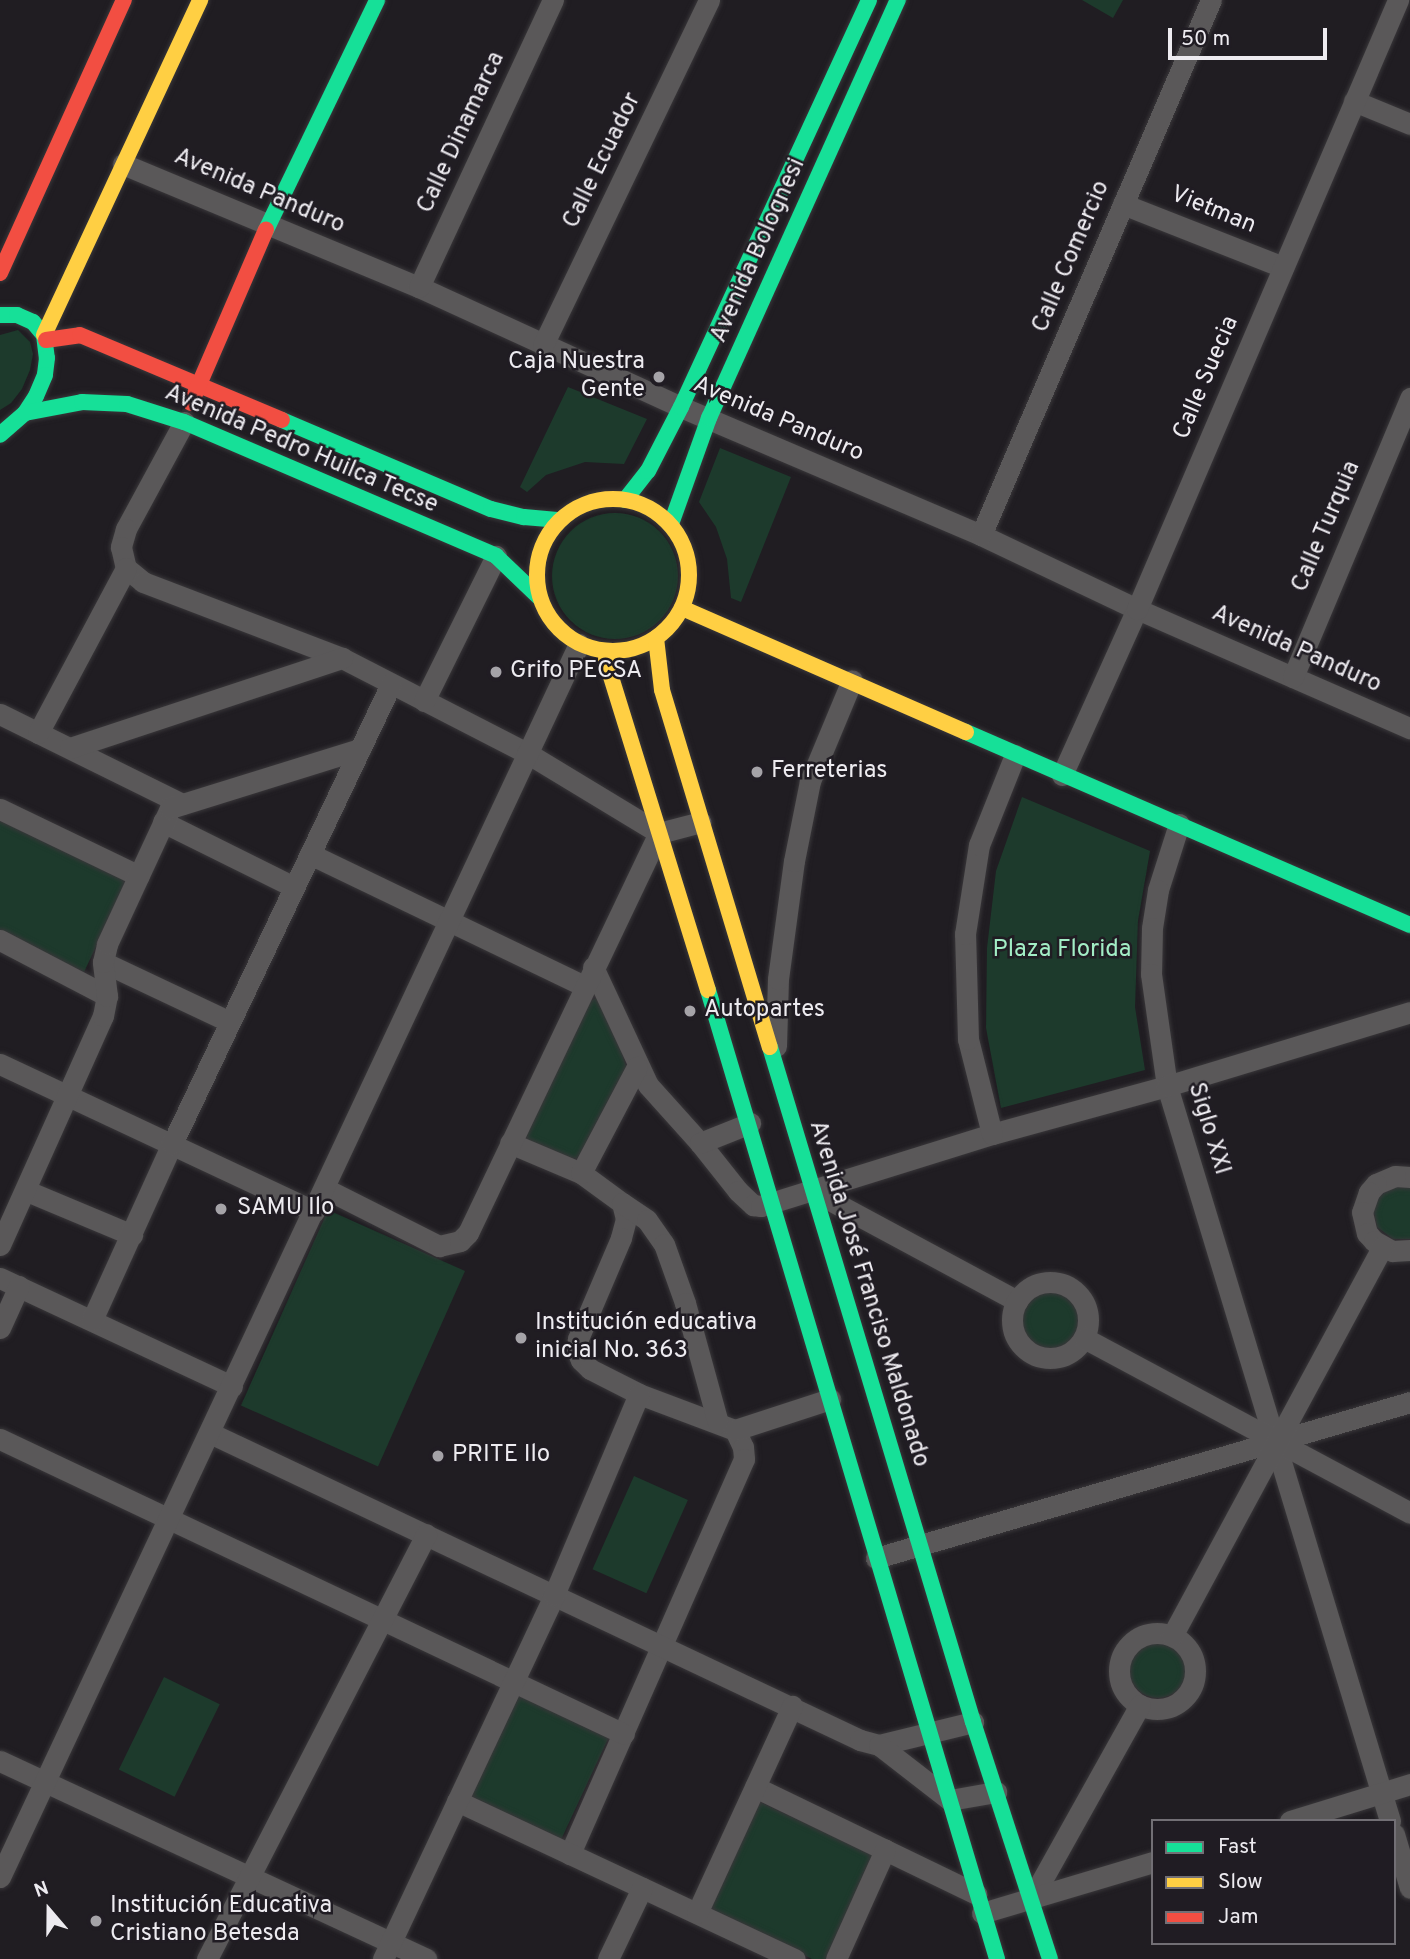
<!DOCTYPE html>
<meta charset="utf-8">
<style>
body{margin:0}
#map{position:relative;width:1410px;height:1959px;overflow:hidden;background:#201d22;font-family:Overpass,sans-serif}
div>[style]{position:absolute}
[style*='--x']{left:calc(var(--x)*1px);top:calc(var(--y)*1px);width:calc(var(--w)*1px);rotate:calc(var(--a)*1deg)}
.green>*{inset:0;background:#1d3a2c;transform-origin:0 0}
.round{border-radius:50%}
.roads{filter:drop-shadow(0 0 2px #39373a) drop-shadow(0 0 2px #39373a)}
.street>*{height:21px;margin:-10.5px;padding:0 10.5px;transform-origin:10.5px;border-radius:10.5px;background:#5a5859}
.street>.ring{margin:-10.5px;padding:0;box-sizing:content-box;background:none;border:21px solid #5a5859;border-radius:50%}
.fast>*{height:16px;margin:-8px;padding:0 8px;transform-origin:8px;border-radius:8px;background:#16e098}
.slow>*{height:16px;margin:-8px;padding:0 8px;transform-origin:8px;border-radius:8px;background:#ffcf43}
.slow>.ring{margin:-8px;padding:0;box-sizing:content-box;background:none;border:16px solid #ffcf43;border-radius:50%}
.jam>*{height:16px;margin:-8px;padding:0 8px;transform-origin:8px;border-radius:8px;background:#f24e42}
.dots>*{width:19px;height:19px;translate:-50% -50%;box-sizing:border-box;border:4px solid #201c23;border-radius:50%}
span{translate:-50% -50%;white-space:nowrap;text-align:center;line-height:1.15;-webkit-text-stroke:5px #201c23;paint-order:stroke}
.street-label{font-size:24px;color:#edebf0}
.poi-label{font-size:24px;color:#edebf0}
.right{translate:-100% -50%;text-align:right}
.left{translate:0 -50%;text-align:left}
.park-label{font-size:24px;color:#a2edc5}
.legend{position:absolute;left:1151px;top:1819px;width:245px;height:126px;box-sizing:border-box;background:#201c23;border:2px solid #726f75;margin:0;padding:9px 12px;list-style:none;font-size:21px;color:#edebf0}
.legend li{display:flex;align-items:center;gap:14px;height:35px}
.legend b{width:35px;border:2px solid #726f75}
.north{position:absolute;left:14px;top:1875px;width:70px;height:70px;-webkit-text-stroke:5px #201c23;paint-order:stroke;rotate:340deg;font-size:19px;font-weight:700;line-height:28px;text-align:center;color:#edebf0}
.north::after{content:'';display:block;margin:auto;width:24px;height:32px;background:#edebf0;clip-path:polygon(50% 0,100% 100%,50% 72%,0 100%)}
.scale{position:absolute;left:1168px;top:28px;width:159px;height:32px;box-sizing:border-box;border:4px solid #edebf0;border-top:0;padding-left:9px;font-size:21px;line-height:24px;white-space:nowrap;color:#edebf0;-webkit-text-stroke:5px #201c23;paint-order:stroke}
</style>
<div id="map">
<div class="green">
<i style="clip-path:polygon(1082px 0,1123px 0,1113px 18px)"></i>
<i style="clip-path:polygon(18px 330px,30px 342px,33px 354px,30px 370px,22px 389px,11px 403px,0 410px,0 335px)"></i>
<i style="clip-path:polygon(568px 387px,647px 419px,624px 464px,585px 462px,546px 475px,527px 492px,520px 487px)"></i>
<i style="clip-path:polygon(720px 448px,791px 477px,741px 602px,731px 598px,727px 559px,716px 527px,699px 502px)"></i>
<i class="round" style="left:552px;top:513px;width:126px;height:126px"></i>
<i style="clip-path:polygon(1022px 797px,1150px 851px,1138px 921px,1135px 1007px,1145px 1070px,1001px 1108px,986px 1028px,987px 948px,996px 871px)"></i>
<i style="clip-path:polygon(0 821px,128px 879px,84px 972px,0 931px)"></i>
<i style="clip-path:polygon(604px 995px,627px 1069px,579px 1158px,567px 1160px,523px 1139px,587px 1002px)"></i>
<i style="clip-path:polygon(1410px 1184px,1410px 1239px,1393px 1239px,1377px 1227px,1373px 1208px,1375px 1199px,1389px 1185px)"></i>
<i style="left:328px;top:1210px;width:150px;height:214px;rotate:24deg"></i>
<i class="round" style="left:1021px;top:1291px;width:58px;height:58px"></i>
<i style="left:634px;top:1476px;width:59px;height:102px;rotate:24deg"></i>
<i class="round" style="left:1129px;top:1640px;width:58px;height:58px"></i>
<i style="left:164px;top:1677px;width:62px;height:103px;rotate:26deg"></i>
<i style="left:518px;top:1693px;width:101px;height:116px;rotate:25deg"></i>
<i style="clip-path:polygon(760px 1802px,873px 1855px,828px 1959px,812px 1959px,710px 1909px)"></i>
</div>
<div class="roads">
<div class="street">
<i style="--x:1354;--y:101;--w:61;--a:22.3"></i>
<i style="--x:123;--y:164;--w:321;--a:22.6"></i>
<i style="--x:419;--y:287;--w:288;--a:24.6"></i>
<i style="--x:681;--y:407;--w:326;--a:23.1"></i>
<i style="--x:981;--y:535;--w:173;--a:25.4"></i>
<i style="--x:1137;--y:609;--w:298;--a:23.6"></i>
<i style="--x:1123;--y:204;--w:172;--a:21.5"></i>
<i style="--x:419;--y:287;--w:317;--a:-65"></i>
<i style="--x:543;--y:345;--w:383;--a:-64.3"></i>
<i style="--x:184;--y:422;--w:122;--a:118.5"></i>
<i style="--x:126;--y:529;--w:19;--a:106"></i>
<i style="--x:121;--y:547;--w:22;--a:77"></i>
<i style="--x:126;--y:568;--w:22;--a:39"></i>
<i style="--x:143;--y:582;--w:213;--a:20.9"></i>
<i style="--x:342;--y:658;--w:208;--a:27.2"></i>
<i style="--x:527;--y:753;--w:154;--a:31.2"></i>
<i style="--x:659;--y:833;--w:43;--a:-14.7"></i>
<i style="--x:981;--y:535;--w:582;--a:-66.74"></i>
<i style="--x:1293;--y:677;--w:303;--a:-67.2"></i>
<i style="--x:424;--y:701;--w:162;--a:-63.6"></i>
<i style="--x:0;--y:714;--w:203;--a:26.3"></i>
<i style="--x:38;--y:733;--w:187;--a:-61.9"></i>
<i style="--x:70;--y:748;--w:287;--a:-18.3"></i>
<i style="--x:1062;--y:775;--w:182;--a:-65.7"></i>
<i style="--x:1137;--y:609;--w:663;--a:-66.8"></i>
<i style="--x:0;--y:809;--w:154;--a:25.7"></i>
<i style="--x:163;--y:822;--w:146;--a:26.4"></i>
<i style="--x:1179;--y:824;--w:69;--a:107.7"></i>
<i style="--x:1158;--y:890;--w:38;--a:99"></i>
<i style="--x:1152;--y:928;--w:46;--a:91.2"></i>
<i style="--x:1151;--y:974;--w:113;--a:81.9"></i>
<i style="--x:1167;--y:1086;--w:768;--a:73.12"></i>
<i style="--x:310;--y:854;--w:304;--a:25.7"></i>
<i style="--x:0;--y:940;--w:121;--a:27.6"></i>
<i style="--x:103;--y:962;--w:140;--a:25.3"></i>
<i style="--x:593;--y:967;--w:130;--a:65"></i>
<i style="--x:648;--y:1085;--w:78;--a:48.1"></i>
<i style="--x:700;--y:1143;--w:61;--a:51.6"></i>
<i style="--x:738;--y:1191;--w:21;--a:43"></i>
<i style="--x:753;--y:1205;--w:8;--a:7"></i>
<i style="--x:761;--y:1206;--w:242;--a:-17.3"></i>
<i style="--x:992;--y:1134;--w:181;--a:-15.3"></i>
<i style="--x:1167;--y:1086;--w:254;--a:-16.9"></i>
<i style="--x:776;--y:1046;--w:67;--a:-88.3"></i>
<i style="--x:778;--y:979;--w:119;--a:-82.3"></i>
<i style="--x:794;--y:861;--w:82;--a:-78.7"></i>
<i style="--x:810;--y:781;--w:109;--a:-67.4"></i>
<i style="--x:0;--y:1064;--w:347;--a:25.1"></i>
<i style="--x:992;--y:1134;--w:98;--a:-104.2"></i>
<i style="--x:968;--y:1039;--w:105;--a:-91.6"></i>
<i style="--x:965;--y:934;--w:90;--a:-81.1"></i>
<i style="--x:979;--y:845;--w:97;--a:-68.2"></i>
<i style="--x:510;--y:1143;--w:77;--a:22.9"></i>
<i style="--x:581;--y:1173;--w:51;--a:36.2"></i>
<i style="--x:622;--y:1203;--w:16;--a:76"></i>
<i style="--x:626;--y:1219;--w:20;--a:105"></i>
<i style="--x:621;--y:1238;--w:110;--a:113.1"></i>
<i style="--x:578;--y:1339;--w:12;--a:95"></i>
<i style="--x:577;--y:1351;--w:10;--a:66"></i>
<i style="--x:581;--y:1360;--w:13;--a:45"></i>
<i style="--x:590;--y:1369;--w:55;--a:27"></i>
<i style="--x:639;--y:1394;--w:103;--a:20.6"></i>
<i style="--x:735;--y:1430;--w:19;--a:65"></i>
<i style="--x:743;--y:1447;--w:12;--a:85"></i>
<i style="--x:744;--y:1459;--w:432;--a:113.8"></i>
<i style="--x:700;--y:1143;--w:54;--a:-21.8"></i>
<i style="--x:581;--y:1173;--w:120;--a:-62.2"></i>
<i style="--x:1410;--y:1177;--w:15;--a:-176"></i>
<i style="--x:1395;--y:1176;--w:21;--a:157"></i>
<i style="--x:1376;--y:1184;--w:11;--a:131"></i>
<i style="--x:1369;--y:1192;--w:21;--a:109"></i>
<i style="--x:1362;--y:1212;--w:22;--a:77"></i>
<i style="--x:1367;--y:1233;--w:11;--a:49"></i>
<i style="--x:1374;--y:1241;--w:21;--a:29"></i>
<i style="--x:1392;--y:1251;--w:18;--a:-3"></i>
<i style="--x:324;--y:1188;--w:129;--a:26.8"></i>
<i style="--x:439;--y:1246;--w:22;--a:-13"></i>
<i style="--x:460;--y:1241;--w:11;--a:-45"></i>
<i style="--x:468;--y:1233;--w:443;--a:-64.5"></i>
<i style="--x:27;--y:1191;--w:114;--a:22.7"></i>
<i style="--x:813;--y:1191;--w:232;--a:28.3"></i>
<i style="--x:622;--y:1203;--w:30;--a:34"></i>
<i style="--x:647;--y:1220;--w:29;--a:55"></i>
<i style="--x:664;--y:1244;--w:63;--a:70.4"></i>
<i style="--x:685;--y:1303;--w:124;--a:74.6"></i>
<i style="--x:0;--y:1245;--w:251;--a:-65.8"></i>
<i style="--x:103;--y:1016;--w:20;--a:-79"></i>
<i style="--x:107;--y:996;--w:34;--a:-97"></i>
<i style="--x:103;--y:962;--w:18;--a:-77"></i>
<i style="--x:107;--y:944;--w:150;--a:-65.1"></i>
<i style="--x:170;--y:808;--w:199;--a:-17.3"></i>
<i style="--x:0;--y:1278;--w:256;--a:25"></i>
<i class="ring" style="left:1012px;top:1282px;width:55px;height:55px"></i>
<i style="--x:92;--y:1320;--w:193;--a:-65.6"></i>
<i style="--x:172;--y:1144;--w:509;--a:-64.54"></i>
<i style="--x:0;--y:1328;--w:46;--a:-65.7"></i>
<i style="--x:1084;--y:1338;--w:370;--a:28.2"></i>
<i style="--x:735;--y:1430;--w:100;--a:-18.1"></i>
<i style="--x:210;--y:1433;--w:719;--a:25.28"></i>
<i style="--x:860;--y:1740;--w:20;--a:15"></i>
<i style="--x:879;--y:1745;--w:97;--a:-13.7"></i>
<i style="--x:0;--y:1439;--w:690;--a:25.3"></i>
<i style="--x:876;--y:1558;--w:556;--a:-16.28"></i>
<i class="ring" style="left:1119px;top:1633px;width:55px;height:55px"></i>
<i style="--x:1172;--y:1636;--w:442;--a:-61.6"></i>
<i style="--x:879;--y:1745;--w:90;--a:37.8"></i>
<i style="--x:950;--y:1800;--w:47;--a:-9.9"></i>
<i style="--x:0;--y:1761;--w:470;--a:24.9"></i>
<i style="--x:755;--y:1787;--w:246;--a:25.8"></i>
<i style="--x:457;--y:1801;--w:373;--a:25.1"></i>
<i style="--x:1290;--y:1821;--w:126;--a:-17.1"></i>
<i style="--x:1394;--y:1834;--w:56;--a:73.5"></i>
<i style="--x:0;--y:1877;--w:1362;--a:-64.85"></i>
<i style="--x:1032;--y:1898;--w:221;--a:-60.8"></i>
<i style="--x:697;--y:1913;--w:228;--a:-65.3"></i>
<i style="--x:982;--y:1913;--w:178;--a:-16.6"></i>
<i style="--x:207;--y:1959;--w:478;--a:-62.7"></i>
<i style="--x:383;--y:1959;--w:402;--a:-64.8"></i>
<i style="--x:554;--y:1595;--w:218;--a:-67.1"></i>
<i style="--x:608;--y:1959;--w:79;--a:-64.4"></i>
<i style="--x:836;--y:1959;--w:120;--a:-65.8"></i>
</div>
<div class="fast">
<i style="--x:266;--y:230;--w:255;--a:-64.2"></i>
<i style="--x:0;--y:315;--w:17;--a:0"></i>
<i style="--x:17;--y:315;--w:17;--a:24"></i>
<i style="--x:33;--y:322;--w:17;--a:50"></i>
<i style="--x:44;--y:335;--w:23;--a:83"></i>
<i style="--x:47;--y:358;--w:17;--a:97"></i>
<i style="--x:45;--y:375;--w:23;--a:113"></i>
<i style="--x:36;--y:396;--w:20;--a:123"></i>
<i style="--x:25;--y:413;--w:33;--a:139"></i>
<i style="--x:25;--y:413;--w:58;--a:-10.9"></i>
<i style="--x:82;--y:402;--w:45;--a:2.5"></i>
<i style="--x:127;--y:404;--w:60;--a:17.5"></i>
<i style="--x:184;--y:422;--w:340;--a:23.2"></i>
<i style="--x:496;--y:556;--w:61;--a:43.7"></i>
<i style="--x:282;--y:420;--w:227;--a:23.1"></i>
<i style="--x:491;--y:509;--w:34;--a:14"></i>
<i style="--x:524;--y:517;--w:36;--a:5"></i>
<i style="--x:625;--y:500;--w:37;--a:-52"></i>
<i style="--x:648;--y:471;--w:72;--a:-62.7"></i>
<i style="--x:681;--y:407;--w:448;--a:-65.2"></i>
<i style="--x:671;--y:524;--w:113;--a:-70.3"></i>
<i style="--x:709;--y:418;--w:459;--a:-65.7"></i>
<i style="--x:966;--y:732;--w:484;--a:23.5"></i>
<i style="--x:708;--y:990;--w:1011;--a:73.39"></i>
<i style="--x:770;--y:1047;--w:705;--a:73.26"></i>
<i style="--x:973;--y:1722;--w:249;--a:72"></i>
</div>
<div class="slow">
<i style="--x:44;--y:335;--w:370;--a:-65"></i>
<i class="ring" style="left:537px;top:499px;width:136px;height:136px"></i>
<i style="--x:682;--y:608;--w:310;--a:23.6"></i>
<i style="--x:656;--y:638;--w:52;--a:83.4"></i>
<i style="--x:662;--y:690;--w:373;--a:73.2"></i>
<i style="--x:603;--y:651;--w:355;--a:72.8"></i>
</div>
<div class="jam">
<i style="--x:0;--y:273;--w:300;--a:-65.6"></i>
<i style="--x:46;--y:340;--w:34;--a:-8"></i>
<i style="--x:80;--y:335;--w:219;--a:22.8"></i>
<i style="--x:191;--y:403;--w:189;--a:-66.6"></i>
</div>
</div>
<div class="dots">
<i style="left:659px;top:377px;background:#a5a3a8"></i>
<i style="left:496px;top:672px;background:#a5a3a8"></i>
<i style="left:757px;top:772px;background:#a5a3a8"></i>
<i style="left:690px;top:1011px;background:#a5a3a8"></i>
<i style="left:221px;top:1209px;background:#a5a3a8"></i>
<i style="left:521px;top:1338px;background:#a5a3a8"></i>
<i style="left:438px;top:1456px;background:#a5a3a8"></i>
<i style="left:96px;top:1921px;background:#a5a3a8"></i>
</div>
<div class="street-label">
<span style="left:462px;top:133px;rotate:-65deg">Calle Dinamarca</span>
<span style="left:603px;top:161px;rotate:-64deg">Calle Ecuador</span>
<span style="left:259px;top:192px;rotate:23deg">Avenida Panduro</span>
<span style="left:1213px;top:211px;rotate:22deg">Vietman</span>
<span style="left:759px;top:251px;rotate:-66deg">Avenida Bolognesi</span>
<span style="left:1072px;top:257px;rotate:-67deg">Calle Comercio</span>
<span style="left:1207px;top:378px;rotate:-67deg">Calle Suecia</span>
<span style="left:778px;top:420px;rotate:23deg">Avenida Panduro</span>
<span style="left:301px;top:450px;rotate:23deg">Avenida Pedro Huilca Tecse</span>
<span style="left:1327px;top:527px;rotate:-67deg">Calle Turquia</span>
<span style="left:1296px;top:650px;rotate:24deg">Avenida Panduro</span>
<span style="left:1208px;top:1129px;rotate:73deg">Siglo XXI</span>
<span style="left:868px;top:1294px;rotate:73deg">Avenida José Franciso Maldonado</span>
</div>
<div class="poi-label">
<span class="right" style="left:645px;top:377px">Caja Nuestra<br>Gente</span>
<span class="left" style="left:510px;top:672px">Grifo PECSA</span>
<span class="left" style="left:771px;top:772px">Ferreterias</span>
<span class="left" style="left:704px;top:1011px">Autopartes</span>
<span class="left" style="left:237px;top:1209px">SAMU Ilo</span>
<span class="left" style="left:535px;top:1338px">Institución educativa<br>inicial No. 363</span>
<span class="left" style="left:452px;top:1456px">PRITE Ilo</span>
<span class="left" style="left:110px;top:1921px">Institución Educativa<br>Cristiano Betesda</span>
</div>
<div class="park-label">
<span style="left:1062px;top:951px">Plaza Florida</span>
</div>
<ul class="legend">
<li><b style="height:9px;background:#16e098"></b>Fast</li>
<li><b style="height:9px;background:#ffcf43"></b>Slow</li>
<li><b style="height:9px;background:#f24e42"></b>Jam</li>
</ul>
<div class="north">N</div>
<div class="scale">50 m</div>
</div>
